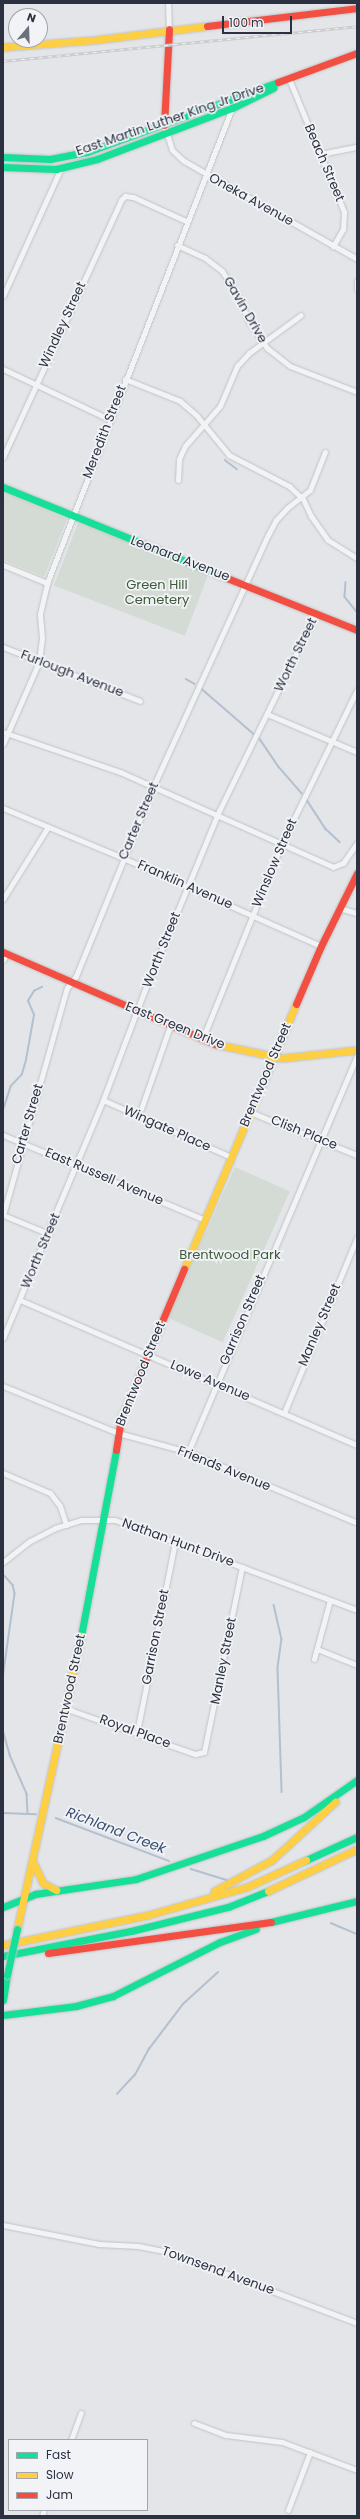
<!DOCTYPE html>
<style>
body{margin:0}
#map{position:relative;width:360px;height:2519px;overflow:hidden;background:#e3e5e8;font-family:Poppins,sans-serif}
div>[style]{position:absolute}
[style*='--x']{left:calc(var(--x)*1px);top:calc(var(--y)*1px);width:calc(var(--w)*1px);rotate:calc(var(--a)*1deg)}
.green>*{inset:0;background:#d3dbd4;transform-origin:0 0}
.stream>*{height:1.5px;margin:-0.75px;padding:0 0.75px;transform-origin:0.75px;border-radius:0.75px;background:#b3c0d0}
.roads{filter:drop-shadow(0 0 1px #c1c3c6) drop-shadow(0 0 1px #c1c3c6)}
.street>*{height:5px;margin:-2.5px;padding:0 2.5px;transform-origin:2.5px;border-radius:2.5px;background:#f2f3f5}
.fast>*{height:7px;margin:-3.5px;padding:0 3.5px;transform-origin:3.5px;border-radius:3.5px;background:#16e098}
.slow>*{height:7px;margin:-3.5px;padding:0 3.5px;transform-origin:3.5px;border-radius:3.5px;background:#ffcf43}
.jam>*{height:7px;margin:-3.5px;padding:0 3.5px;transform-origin:3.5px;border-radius:3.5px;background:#f24e42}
.rail>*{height:3px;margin-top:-1.5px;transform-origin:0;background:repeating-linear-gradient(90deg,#f1f3f7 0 4.5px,#cccdcf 0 9px);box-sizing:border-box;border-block:1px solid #cccdcf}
.bridges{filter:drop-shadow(0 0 1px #c1c3c6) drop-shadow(0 0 1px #c1c3c6)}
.fast-bridge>*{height:7px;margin:-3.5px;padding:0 3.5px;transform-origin:3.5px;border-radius:3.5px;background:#16e098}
span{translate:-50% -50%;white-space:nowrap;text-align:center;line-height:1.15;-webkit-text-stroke:3.5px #f1f3f7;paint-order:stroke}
.street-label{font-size:13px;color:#2b3140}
.park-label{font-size:13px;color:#3d5a39}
.water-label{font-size:14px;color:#384e71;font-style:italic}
.frame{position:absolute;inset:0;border:4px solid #2b3140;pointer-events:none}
.legend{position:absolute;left:8px;top:2439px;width:140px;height:72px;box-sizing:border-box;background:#f1f3f7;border:1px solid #a2a5ae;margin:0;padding:5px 7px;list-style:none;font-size:12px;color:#2b3140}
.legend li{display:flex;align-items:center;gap:8px;height:20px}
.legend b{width:20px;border:1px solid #a2a5ae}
.north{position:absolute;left:8px;top:8px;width:40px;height:40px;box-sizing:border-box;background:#f1f3f7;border:1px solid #a2a5ae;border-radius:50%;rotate:19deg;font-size:11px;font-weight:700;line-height:16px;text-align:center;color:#2b3140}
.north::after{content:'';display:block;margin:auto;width:14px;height:18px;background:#6b707b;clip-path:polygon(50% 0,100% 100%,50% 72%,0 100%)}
.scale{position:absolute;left:222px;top:16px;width:70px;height:18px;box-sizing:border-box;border:2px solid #2b3140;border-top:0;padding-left:5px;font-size:12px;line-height:14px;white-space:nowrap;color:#2b3140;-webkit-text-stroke:3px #f1f3f7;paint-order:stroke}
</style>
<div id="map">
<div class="green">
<i style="clip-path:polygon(3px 492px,67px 519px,44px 577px,3px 560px)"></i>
<i style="left:78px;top:523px;width:140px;height:67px;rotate:21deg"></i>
<i style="left:235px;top:1167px;width:60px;height:165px;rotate:24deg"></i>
</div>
<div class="stream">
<i style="--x:225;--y:460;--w:15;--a:37"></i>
<i style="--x:346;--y:582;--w:15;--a:94"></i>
<i style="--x:345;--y:597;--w:19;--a:51"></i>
<i style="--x:186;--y:679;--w:10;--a:29"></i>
<i style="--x:202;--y:689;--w:69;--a:40.9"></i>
<i style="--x:260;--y:739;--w:34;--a:56"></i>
<i style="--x:279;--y:767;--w:35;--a:49"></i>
<i style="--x:307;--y:800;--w:35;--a:57"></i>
<i style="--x:326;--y:829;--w:19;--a:43"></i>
<i style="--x:3;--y:1110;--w:25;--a:-72"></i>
<i style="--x:11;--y:1086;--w:16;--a:-47"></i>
<i style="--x:22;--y:1074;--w:15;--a:-74"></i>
<i style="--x:26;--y:1060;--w:46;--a:-79.9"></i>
<i style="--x:34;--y:1015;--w:15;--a:-113"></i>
<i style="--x:28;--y:1001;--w:12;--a:-59"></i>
<i style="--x:34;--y:991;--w:9;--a:-27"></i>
<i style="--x:3;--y:1574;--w:15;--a:48"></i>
<i style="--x:13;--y:1585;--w:9;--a:77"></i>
<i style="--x:15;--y:1594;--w:85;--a:98.1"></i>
<i style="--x:274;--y:1605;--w:35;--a:77"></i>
<i style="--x:282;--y:1639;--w:30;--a:98"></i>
<i style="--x:278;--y:1669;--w:123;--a:88.1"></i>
<i style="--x:3;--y:1730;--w:26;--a:74"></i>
<i style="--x:10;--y:1755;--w:43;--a:66.4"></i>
<i style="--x:27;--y:1794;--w:19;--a:87"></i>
<i style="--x:3;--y:1813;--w:33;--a:2"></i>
<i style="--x:56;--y:1818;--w:121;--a:20.8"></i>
<i style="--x:191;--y:1869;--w:38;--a:17"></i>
<i style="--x:331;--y:1923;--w:28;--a:23"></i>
<i style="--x:117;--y:2094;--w:26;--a:-47"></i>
<i style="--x:135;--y:2075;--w:30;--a:-62"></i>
<i style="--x:149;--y:2049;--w:56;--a:-52.9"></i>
<i style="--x:183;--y:2004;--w:47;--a:-42.4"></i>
</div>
<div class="roads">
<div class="street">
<i style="--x:168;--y:3;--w:26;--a:88"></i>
<i style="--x:289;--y:79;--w:144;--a:67.5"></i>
<i style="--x:344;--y:212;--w:17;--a:93"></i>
<i style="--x:343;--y:229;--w:20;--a:120"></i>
<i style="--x:164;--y:125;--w:26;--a:72"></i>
<i style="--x:172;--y:150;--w:16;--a:43"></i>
<i style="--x:184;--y:161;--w:199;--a:29.5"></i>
<i style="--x:320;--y:154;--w:38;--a:-11"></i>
<i style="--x:177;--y:245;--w:31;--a:25"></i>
<i style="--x:205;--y:258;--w:21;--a:37"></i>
<i style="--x:222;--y:271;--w:30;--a:57"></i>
<i style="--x:238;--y:296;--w:26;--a:67"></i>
<i style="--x:248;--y:320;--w:34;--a:56"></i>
<i style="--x:267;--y:348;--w:29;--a:38"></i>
<i style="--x:290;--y:366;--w:72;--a:21.2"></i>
<i style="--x:357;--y:281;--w:8;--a:90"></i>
<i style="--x:3;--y:296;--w:141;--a:-65.6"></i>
<i style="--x:3;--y:369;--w:117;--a:25.3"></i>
<i style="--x:125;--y:379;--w:59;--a:21.8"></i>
<i style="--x:180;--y:401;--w:23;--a:41"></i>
<i style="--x:197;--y:416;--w:50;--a:50.6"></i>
<i style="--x:229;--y:455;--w:68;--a:27.3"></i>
<i style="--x:289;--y:486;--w:19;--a:43"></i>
<i style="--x:303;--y:499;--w:19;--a:65"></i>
<i style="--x:311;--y:516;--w:29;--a:55"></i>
<i style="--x:328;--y:540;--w:34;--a:32"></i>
<i style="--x:3;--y:457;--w:283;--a:-65.3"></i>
<i style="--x:121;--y:200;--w:6;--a:-45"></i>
<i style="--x:125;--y:196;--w:8;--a:7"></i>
<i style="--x:133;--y:197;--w:58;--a:24.4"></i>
<i style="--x:178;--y:480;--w:21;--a:-87"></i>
<i style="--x:179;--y:459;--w:14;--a:-65"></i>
<i style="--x:185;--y:446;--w:53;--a:-48.8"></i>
<i style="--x:220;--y:406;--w:43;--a:-67"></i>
<i style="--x:237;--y:366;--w:18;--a:-47"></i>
<i style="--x:249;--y:353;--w:64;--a:-36.2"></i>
<i style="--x:3;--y:565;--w:48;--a:22.2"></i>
<i style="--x:3;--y:647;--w:147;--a:21.5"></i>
<i style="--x:267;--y:714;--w:98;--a:22.9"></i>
<i style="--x:3;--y:732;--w:124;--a:18.9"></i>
<i style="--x:120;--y:772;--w:233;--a:24"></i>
<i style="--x:333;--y:867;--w:11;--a:-22"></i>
<i style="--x:343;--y:863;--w:24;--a:-55"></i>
<i style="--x:3;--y:744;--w:90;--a:-66.3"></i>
<i style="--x:39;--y:662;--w:24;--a:-83"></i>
<i style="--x:42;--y:638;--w:24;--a:-95"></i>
<i style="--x:40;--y:614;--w:32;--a:-77"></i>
<i style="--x:47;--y:583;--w:510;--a:-68.72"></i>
<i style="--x:3;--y:808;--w:130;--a:22.6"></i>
<i style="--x:123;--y:858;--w:217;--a:24"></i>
<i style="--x:3;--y:899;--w:85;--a:-58"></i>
<i style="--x:339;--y:908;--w:19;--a:16"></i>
<i style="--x:3;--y:960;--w:7;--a:-63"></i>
<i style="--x:202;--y:1040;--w:213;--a:-67.9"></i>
<i style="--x:282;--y:843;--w:170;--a:-63.9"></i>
<i style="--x:103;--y:1100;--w:140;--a:24"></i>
<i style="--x:141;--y:1109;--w:88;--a:-70.7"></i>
<i style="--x:250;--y:1112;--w:115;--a:21.9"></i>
<i style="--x:3;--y:1135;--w:219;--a:22.8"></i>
<i style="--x:3;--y:1215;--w:236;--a:-74.3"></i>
<i style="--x:67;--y:988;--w:15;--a:-53"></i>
<i style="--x:76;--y:976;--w:204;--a:-67.8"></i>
<i style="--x:153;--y:787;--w:277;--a:-65.5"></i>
<i style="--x:268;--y:535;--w:17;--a:-62"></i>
<i style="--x:276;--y:520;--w:16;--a:-47"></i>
<i style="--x:287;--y:508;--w:29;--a:-38"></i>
<i style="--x:310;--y:490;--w:41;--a:-68.5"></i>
<i style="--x:3;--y:1215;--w:50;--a:22.4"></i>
<i style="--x:20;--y:1300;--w:365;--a:23.3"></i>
<i style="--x:3;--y:1338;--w:258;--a:-67.2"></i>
<i style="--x:103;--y:1100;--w:116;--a:-69.2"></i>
<i style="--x:144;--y:992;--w:196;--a:-67.5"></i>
<i style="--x:219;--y:811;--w:220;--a:-63.9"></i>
<i style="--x:3;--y:1386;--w:124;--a:22.2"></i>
<i style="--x:118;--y:1433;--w:73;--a:15.2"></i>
<i style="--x:188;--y:1452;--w:181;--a:22.7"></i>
<i style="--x:284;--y:1413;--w:190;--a:-67.4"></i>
<i style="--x:188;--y:1452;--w:431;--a:-66.9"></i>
<i style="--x:3;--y:1473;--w:51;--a:23.1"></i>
<i style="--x:50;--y:1493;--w:16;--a:52"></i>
<i style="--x:60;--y:1506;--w:20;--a:72"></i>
<i style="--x:3;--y:1562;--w:34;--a:-38"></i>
<i style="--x:30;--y:1541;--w:28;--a:-27"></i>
<i style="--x:55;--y:1528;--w:27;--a:-17"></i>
<i style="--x:81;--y:1520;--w:34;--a:0"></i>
<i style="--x:115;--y:1520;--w:258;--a:20.4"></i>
<i style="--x:317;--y:1649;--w:43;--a:21.8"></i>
<i style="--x:314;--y:1659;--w:61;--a:-74.8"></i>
<i style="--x:67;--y:1709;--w:136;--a:19.4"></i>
<i style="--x:195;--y:1754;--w:9;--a:-13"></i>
<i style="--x:204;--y:1752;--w:189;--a:-78.4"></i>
<i style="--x:137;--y:1732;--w:194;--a:-78.7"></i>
<i style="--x:3;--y:2225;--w:98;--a:11.2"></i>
<i style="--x:99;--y:2244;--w:39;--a:3"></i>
<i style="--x:138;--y:2246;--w:32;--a:11"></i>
<i style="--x:169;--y:2252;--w:201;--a:20.7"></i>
<i style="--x:194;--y:2423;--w:34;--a:21"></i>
<i style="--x:226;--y:2435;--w:56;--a:7.1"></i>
<i style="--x:282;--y:2442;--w:80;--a:20.5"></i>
<i style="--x:71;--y:2440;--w:29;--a:-70"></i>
<i style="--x:288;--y:2510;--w:62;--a:-69.2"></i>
<i style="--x:42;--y:2516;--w:6;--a:-72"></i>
</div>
<div class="fast">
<i style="--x:3;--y:157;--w:47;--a:2.4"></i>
<i style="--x:50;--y:159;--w:38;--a:-11"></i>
<i style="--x:87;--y:152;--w:203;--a:-20.1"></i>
<i style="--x:3;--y:167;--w:53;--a:2.2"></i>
<i style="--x:56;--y:169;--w:42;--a:-13.7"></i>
<i style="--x:97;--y:159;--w:144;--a:-20.7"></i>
<i style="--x:232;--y:108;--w:46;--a:-26"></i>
<i style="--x:3;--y:487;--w:242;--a:22.1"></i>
<i style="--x:81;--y:1636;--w:189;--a:-79.3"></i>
<i style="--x:306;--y:1860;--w:56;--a:-24.3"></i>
<i style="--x:3;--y:1907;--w:35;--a:-22"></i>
<i style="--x:35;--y:1894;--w:102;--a:-8.4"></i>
<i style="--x:136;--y:1879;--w:134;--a:-18.7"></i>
<i style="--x:263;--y:1836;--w:45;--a:-24.9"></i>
<i style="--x:304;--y:1817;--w:65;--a:-34.9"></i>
<i style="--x:271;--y:1922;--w:89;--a:-13.7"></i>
<i style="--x:3;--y:1956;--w:130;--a:-11.1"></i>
<i style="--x:131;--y:1931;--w:100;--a:-13.9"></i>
<i style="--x:228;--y:1907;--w:43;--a:-21.8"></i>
<i style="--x:3;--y:2000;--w:25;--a:-81"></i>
<i style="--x:3;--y:2015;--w:74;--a:-7"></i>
<i style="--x:76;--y:2006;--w:38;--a:-15"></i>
<i style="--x:113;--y:1996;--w:120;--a:-26.8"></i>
<i style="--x:220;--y:1942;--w:38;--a:-20"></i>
</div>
<div class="slow">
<i style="--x:3;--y:47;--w:91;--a:-4.4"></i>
<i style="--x:94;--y:40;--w:114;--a:-7.1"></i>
<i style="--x:215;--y:1044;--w:68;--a:11.8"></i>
<i style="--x:282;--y:1058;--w:75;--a:-6.1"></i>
<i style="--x:184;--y:1269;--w:288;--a:-67.1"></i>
<i style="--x:33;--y:1862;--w:23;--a:65"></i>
<i style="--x:43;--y:1883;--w:15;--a:28"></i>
<i style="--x:214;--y:1891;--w:66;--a:-28.1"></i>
<i style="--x:272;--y:1860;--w:86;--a:-42.6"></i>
<i style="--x:268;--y:1891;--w:98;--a:-25.3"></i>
<i style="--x:17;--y:1929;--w:300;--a:-77.7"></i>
<i style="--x:3;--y:1945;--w:148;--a:-11.7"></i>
<i style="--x:148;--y:1915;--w:103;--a:-15.8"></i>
<i style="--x:247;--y:1887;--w:65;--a:-24.6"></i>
</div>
<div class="jam">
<i style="--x:207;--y:26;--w:151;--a:-6.8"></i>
<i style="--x:278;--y:82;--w:84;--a:-20.2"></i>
<i style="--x:164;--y:125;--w:96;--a:-87"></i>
<i style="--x:227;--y:578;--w:140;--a:21.8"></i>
<i style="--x:3;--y:952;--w:231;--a:23.5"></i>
<i style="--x:296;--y:1004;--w:63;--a:-66.7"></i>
<i style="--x:321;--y:946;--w:81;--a:-63.7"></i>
<i style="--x:116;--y:1450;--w:31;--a:-81"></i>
<i style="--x:121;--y:1419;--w:163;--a:-67.2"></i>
<i style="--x:48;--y:1953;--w:225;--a:-7.9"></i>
</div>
</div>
<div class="rail">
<i style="--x:3;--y:61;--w:356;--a:-5.6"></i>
</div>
<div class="bridges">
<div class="fast-bridge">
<i style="--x:7;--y:1975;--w:47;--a:-77.7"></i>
</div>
</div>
<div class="street-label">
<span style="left:170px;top:120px;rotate:-19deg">East Martin Luther King Jr Drive</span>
<span style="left:324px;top:163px;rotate:67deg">Beach Street</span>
<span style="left:251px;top:200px;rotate:29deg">Oneka Avenue</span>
<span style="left:245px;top:310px;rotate:60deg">Gavin Drive</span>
<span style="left:63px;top:325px;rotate:-65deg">Windley Street</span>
<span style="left:105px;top:432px;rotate:-69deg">Meredith Street</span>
<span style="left:180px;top:559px;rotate:21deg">Leonard Avenue</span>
<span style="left:296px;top:655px;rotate:-64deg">Worth Street</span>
<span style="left:72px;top:674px;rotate:21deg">Furlough Avenue</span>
<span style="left:139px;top:821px;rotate:-67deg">Carter Street</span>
<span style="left:275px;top:863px;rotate:-67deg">Winslow Street</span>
<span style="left:185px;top:885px;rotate:24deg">Franklin Avenue</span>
<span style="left:162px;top:950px;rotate:-68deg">Worth Street</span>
<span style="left:175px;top:1026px;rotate:22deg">East Green Drive</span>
<span style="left:266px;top:1075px;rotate:-67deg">Brentwood Street</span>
<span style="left:28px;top:1124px;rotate:-74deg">Carter Street</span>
<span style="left:167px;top:1129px;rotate:24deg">Wingate Place</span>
<span style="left:304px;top:1133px;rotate:22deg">Clish Place</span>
<span style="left:104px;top:1177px;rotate:23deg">East Russell Avenue</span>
<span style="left:41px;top:1251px;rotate:-67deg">Worth Street</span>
<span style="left:243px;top:1320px;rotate:-67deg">Garrison Street</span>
<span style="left:320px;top:1325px;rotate:-67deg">Manley Street</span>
<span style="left:141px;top:1374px;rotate:-68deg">Brentwood Street</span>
<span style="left:210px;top:1381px;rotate:23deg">Lowe Avenue</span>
<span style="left:224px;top:1469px;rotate:22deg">Friends Avenue</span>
<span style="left:178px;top:1543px;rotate:20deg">Nathan Hunt Drive</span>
<span style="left:156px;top:1637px;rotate:-79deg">Garrison Street</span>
<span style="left:224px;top:1661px;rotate:-79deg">Manley Street</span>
<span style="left:70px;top:1689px;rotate:-78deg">Brentwood Street</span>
<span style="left:135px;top:1732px;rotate:20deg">Royal Place</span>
<span style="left:218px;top:2271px;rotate:20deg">Townsend Avenue</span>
</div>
<div class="park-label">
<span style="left:157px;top:593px">Green Hill<br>Cemetery</span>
<span style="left:230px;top:1255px">Brentwood Park</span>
</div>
<div class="water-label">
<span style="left:116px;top:1830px;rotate:21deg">Richland Creek</span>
</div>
<div class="frame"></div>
<ul class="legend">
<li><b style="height:5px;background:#16e098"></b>Fast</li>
<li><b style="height:5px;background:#ffcf43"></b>Slow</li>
<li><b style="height:5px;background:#f24e42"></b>Jam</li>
</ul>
<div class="north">N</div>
<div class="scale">100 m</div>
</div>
